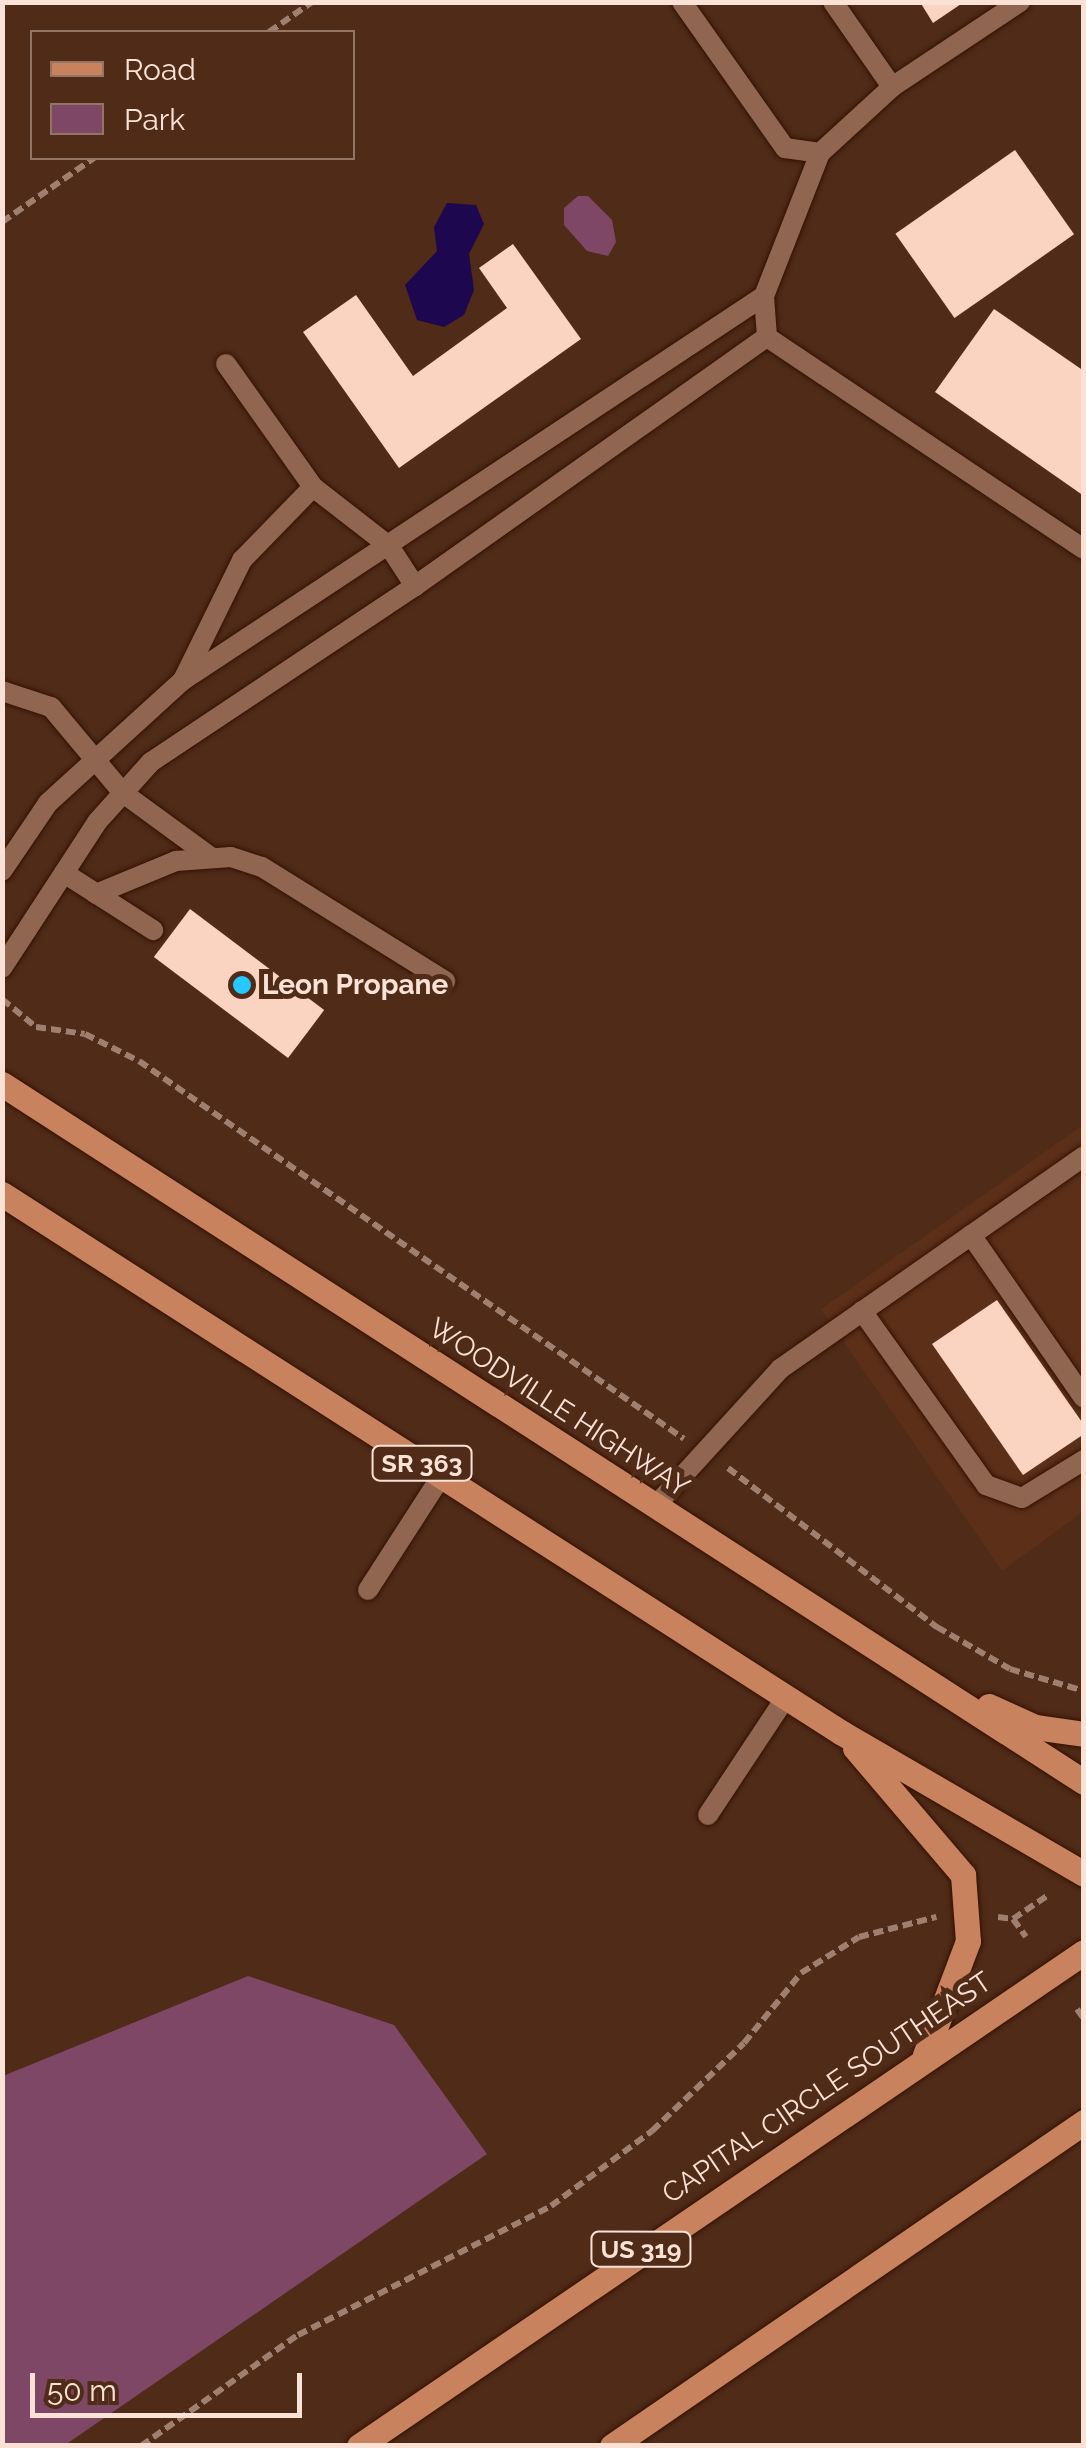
<!DOCTYPE html>
<style>
body{margin:0}
#map{position:relative;width:1086px;height:2448px;overflow:hidden;background:#502b18;font-family:Raleway,sans-serif}
div>[style]{position:absolute}
[style*='--x']{left:calc(var(--x)*1px);top:calc(var(--y)*1px);width:calc(var(--w)*1px);rotate:calc(var(--a)*1deg)}
.built>*{inset:0;background:#5b2f18}
.green>*{inset:0;background:#7e4765}
.water>*{inset:0;background:#1d074f}
.building>*{inset:0;background:#fad3c1;transform-origin:0 0}
.path>*{height:6px;margin-top:-3px;transform-origin:0;background:repeating-linear-gradient(90deg,#9e7f70 0 10px,transparent 0 15px)}
.roads{filter:drop-shadow(0 0 2px #341201) drop-shadow(0 0 2px #341201)}
.lane>*{height:20px;margin:-10px;padding:0 10px;transform-origin:10px;border-radius:10px;background:#906651}
.primary>*{height:25px;margin:-12.5px;padding:0 12.5px;transform-origin:12.5px;border-radius:12.5px;background:#c8825e}
.dots>*{width:28px;height:28px;translate:-50% -50%;box-sizing:border-box;border:5px solid #502b18;border-radius:50%}
span{translate:-50% -50%;white-space:nowrap;text-align:center;line-height:1.15;-webkit-text-stroke:10px #502b18;paint-order:stroke}
.shield-label span{padding:2px 8px;background:#502b18;border:2px solid;border-radius:8px;-webkit-text-stroke-width:0}
.shield-label{font-size:25px;color:#fbe2d7;font-weight:700}
.poi-label{font-size:28px;color:#fbe2d7;font-weight:700}
.left{translate:0 -50%;text-align:left}
.street-label{font-size:28px;color:#fbe2d7}
.frame{position:absolute;inset:0;border:5px solid #fbe2d7;pointer-events:none}
.legend{position:absolute;left:30px;top:30px;width:325px;height:130px;box-sizing:border-box;background:#502b18;border:2px solid #947464;margin:0;padding:12px 18px;list-style:none;font-size:30px;color:#fbe2d7}
.legend li{display:flex;align-items:center;gap:20px;height:50px}
.legend b{width:50px;border:2px solid #947464}
.scale{position:absolute;left:30px;top:2373px;width:272px;height:45px;box-sizing:border-box;border:5px solid #fbe2d7;border-top:0;padding-left:12px;font-size:30px;line-height:35px;white-space:nowrap;color:#fbe2d7;-webkit-text-stroke:8px #502b18;paint-order:stroke}
</style>
<div id="map">
<div class="built">
<i style="clip-path:polygon(1083px 1125px,1083px 1512px,1002px 1571px,821px 1309px)"></i>
</div>
<div class="green">
<i style="clip-path:polygon(578px 196px,588px 196px,612px 220px,616px 242px,608px 256px,587px 251px,564px 225px,564px 208px)"></i>
<i style="clip-path:polygon(248px 1976px,394px 2025px,487px 2154px,65px 2445px,3px 2445px,3px 2076px)"></i>
</div>
<div class="water">
<i style="clip-path:polygon(447px 203px,476px 205px,484px 224px,469px 254px,474px 290px,464px 315px,444px 327px,417px 320px,405px 285px,437px 251px,434px 227px)"></i>
</div>
<div class="building">
<i style="clip-path:polygon(920px 2px,964px 2px,933px 23px)"></i>
<i style="left:1015px;top:150px;width:103px;height:146px;rotate:55deg"></i>
<i style="clip-path:polygon(513px 244px,581px 339px,399px 468px,303px 332px,356px 295px,413px 376px,507px 308px,479px 268px)"></i>
<i style="clip-path:polygon(994px 309px,1084px 371px,1084px 496px,935px 392px)"></i>
<i style="left:190px;top:909px;width:168px;height:60px;rotate:37deg"></i>
<i style="clip-path:polygon(997px 1300px,1084px 1425px,1084px 1434px,1023px 1475px,932px 1344px)"></i>
</div>
<div class="path">
<i style="--x:269;--y:32;--w:52;--a:-34.9"></i>
<i style="--x:2;--y:222;--w:112;--a:-34.8"></i>
<i style="--x:2;--y:999;--w:44;--a:39.5"></i>
<i style="--x:36;--y:1027;--w:49;--a:8.1"></i>
<i style="--x:85;--y:1034;--w:60;--a:26.6"></i>
<i style="--x:139;--y:1061;--w:663;--a:34.74"></i>
<i style="--x:728;--y:1468;--w:263;--a:37.3"></i>
<i style="--x:937;--y:1627;--w:84;--a:29.9"></i>
<i style="--x:1010;--y:1669;--w:77;--a:16.6"></i>
<i style="--x:998;--y:1917;--w:15;--a:8"></i>
<i style="--x:1013;--y:1919;--w:41;--a:-34.1"></i>
<i style="--x:1013;--y:1919;--w:22;--a:54"></i>
<i style="--x:1077;--y:2009;--w:12;--a:55"></i>
<i style="--x:141;--y:2446;--w:192;--a:-35.3"></i>
<i style="--x:298;--y:2335;--w:284;--a:-27"></i>
<i style="--x:551;--y:2206;--w:126;--a:-36.6"></i>
<i style="--x:652;--y:2131;--w:127;--a:-43.7"></i>
<i style="--x:744;--y:2043;--w:90;--a:-50.8"></i>
<i style="--x:801;--y:1973;--w:68;--a:-31.8"></i>
<i style="--x:859;--y:1937;--w:80;--a:-14.6"></i>
</div>
<div class="roads">
<div class="lane">
<i style="--x:682;--y:2;--w:179;--a:54.8"></i>
<i style="--x:785;--y:148;--w:35;--a:8"></i>
<i style="--x:833;--y:2;--w:103;--a:55.2"></i>
<i style="--x:767;--y:337;--w:41;--a:-94.2"></i>
<i style="--x:764;--y:296;--w:154;--a:-68.6"></i>
<i style="--x:820;--y:153;--w:98;--a:-42.5"></i>
<i style="--x:892;--y:87;--w:154;--a:-33.6"></i>
<i style="--x:767;--y:337;--w:381;--a:33.8"></i>
<i style="--x:226;--y:364;--w:151;--a:54.7"></i>
<i style="--x:313;--y:487;--w:96;--a:37.8"></i>
<i style="--x:389;--y:546;--w:48;--a:57"></i>
<i style="--x:183;--y:680;--w:134;--a:-63.8"></i>
<i style="--x:242;--y:560;--w:102;--a:-45.8"></i>
<i style="--x:2;--y:691;--w:52;--a:18.1"></i>
<i style="--x:51;--y:707;--w:112;--a:50.1"></i>
<i style="--x:123;--y:793;--w:110;--a:36.1"></i>
<i style="--x:2;--y:871;--w:82;--a:-55.9"></i>
<i style="--x:48;--y:803;--w:181;--a:-42.3"></i>
<i style="--x:182;--y:681;--w:698;--a:-33.49"></i>
<i style="--x:64;--y:873;--w:106;--a:32.6"></i>
<i style="--x:96;--y:894;--w:87;--a:-22.4"></i>
<i style="--x:176;--y:861;--w:55;--a:-4.2"></i>
<i style="--x:231;--y:857;--w:33;--a:18"></i>
<i style="--x:262;--y:867;--w:216;--a:31.9"></i>
<i style="--x:2;--y:968;--w:174;--a:-56.9"></i>
<i style="--x:97;--y:822;--w:81;--a:-48"></i>
<i style="--x:151;--y:762;--w:317;--a:-33.7"></i>
<i style="--x:415;--y:586;--w:431;--a:-35.3"></i>
<i style="--x:971;--y:1235;--w:198;--a:55.3"></i>
<i style="--x:862;--y:1311;--w:214;--a:54.5"></i>
<i style="--x:986;--y:1485;--w:38;--a:20"></i>
<i style="--x:1022;--y:1498;--w:73;--a:-31.5"></i>
<i style="--x:656;--y:1505;--w:184;--a:-47.6"></i>
<i style="--x:780;--y:1369;--w:371;--a:-35"></i>
<i style="--x:368;--y:1590;--w:137;--a:-57.2"></i>
<i style="--x:708;--y:1815;--w:141;--a:-56.5"></i>
</div>
<div class="primary">
<i style="--x:2;--y:1084;--w:1288;--a:32.83"></i>
<i style="--x:2;--y:1194;--w:998;--a:32.69"></i>
<i style="--x:842;--y:1733;--w:280;--a:30.2"></i>
<i style="--x:989;--y:1706;--w:51;--a:24.5"></i>
<i style="--x:1035;--y:1727;--w:49;--a:8.1"></i>
<i style="--x:855;--y:1748;--w:167;--a:49.6"></i>
<i style="--x:963;--y:1875;--w:66;--a:85.7"></i>
<i style="--x:968;--y:1941;--w:122;--a:110.7"></i>
<i style="--x:359;--y:2446;--w:877;--a:-34.27"></i>
<i style="--x:612;--y:2446;--w:573;--a:-34.47"></i>
</div>
</div>
<div class="dots">
<i style="left:242px;top:985px;background:#25c9fe"></i>
</div>
<div class="shield-label">
<span style="left:422px;top:1463px">SR 363</span>
<span style="left:641px;top:2249px">US 319</span>
</div>
<div class="poi-label">
<span class="left" style="left:262px;top:985px">Leon Propane</span>
</div>
<div class="street-label">
<span style="left:559px;top:1408px;rotate:33deg">WOODVILLE HIGHWAY</span>
<span style="left:827px;top:2088px;rotate:-34deg">CAPITAL CIRCLE SOUTHEAST</span>
</div>
<div class="frame"></div>
<ul class="legend">
<li><b style="height:12px;background:#c8825e"></b>Road</li>
<li><b style="height:28px;background:#7e4765"></b>Park</li>
</ul>
<div class="scale">50 m</div>
</div>
